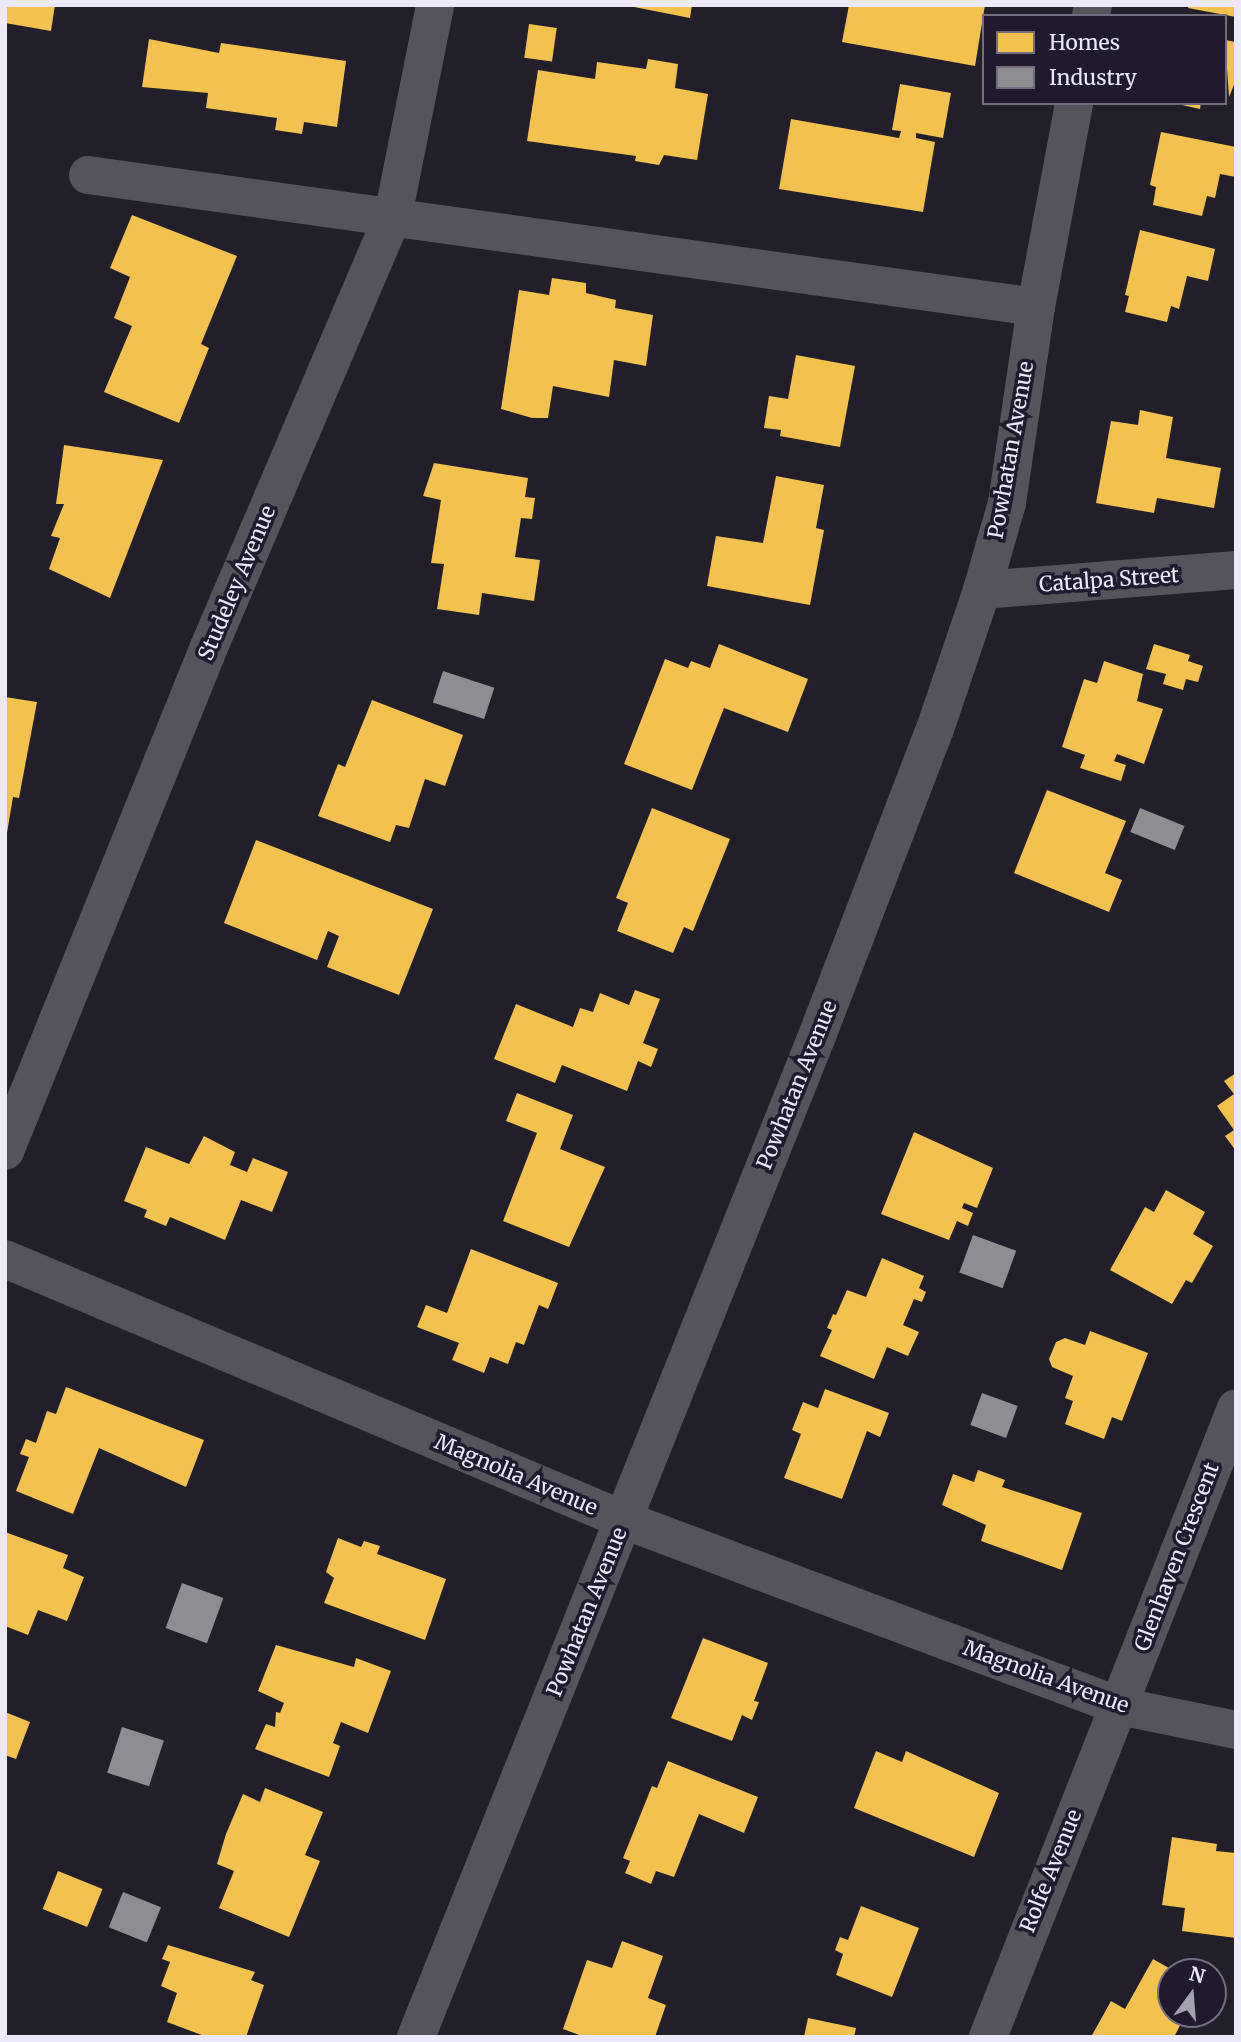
<!DOCTYPE html>
<style>
body{margin:0}
#map{position:relative;width:1241px;height:2042px;overflow:hidden;background:#221f2a;font-family:Merriweather,serif}
div>[style]{position:absolute}
[style*='--x']{left:calc(var(--x)*1px);top:calc(var(--y)*1px);width:calc(var(--w)*1px);rotate:calc(var(--a)*1deg)}
.homes>*{inset:0;background:#f2c14e;transform-origin:0 0}
.industry>*{inset:0;background:#8d8d92;transform-origin:0 0}
.minor>*{height:38px;margin:-19px;padding:0 19px;transform-origin:19px;border-radius:19px;background:#56535c}
span{translate:-50% -50%;white-space:nowrap;text-align:center;line-height:1.15;-webkit-text-stroke:7px #211a2f;paint-order:stroke}
.street-label{font-size:21px;color:#ede9f8}
.frame{position:absolute;inset:0;border:7px solid #ede9f8;pointer-events:none}
.legend{position:absolute;left:982px;top:14px;width:245px;height:91px;box-sizing:border-box;background:#211a2f;border:2px solid #736d7f;margin:0;padding:9px 12px;list-style:none;font-size:21px;color:#ede9f8}
.legend li{display:flex;align-items:center;gap:14px;height:35px}
.legend b{width:35px;border:2px solid #736d7f}
.north{position:absolute;left:1157px;top:1958px;width:70px;height:70px;box-sizing:border-box;background:#211a2f;border:2px solid #736d7f;border-radius:50%;rotate:16deg;font-size:19px;font-weight:700;line-height:28px;text-align:center;color:#ede9f8}
.north::after{content:'';display:block;margin:auto;width:24px;height:32px;background:#a6a2b0;clip-path:polygon(50% 0,100% 100%,50% 72%,0 100%)}
</style>
<div id="map">
<div class="homes">
<i style="clip-path:polygon(5px 5px,55px 5px,51px 31px,5px 23px)"></i>
<i style="clip-path:polygon(624px 5px,692px 5px,690px 18px)"></i>
<i style="clip-path:polygon(849px 5px,985px 5px,975px 66px,842px 42px)"></i>
<i style="clip-path:polygon(1189px 5px,1236px 5px,1236px 17px,1188px 8px)"></i>
<i style="left:529px;top:24px;width:28px;height:34px;rotate:8deg"></i>
<i style="clip-path:polygon(149px 39px,219px 53px,221px 43px,346px 61px,337px 127px,304px 122px,302px 134px,275px 130px,277px 118px,206px 108px,208px 93px,142px 87px)"></i>
<i style="clip-path:polygon(1225px 40px,1236px 42px,1236px 80px,1229px 97px)"></i>
<i style="clip-path:polygon(648px 59px,678px 64px,675px 88px,708px 94px,697px 160px,664px 155px,659px 165px,635px 161px,636px 156px,527px 141px,538px 70px,595px 79px,597px 62px,646px 69px)"></i>
<i style="clip-path:polygon(900px 84px,951px 93px,943px 138px,916px 133px,916px 138px,935px 142px,923px 212px,779px 189px,791px 119px,899px 138px,901px 131px,892px 130px)"></i>
<i style="clip-path:polygon(1173px 103px,1201px 103px,1200px 109px)"></i>
<i style="clip-path:polygon(1161px 132px,1236px 147px,1236px 177px,1220px 174px,1215px 198px,1207px 196px,1202px 216px,1153px 205px,1156px 187px,1150px 185px)"></i>
<i style="clip-path:polygon(132px 215px,237px 256px,201px 344px,209px 348px,179px 423px,104px 392px,132px 326px,114px 318px,130px 277px,110px 268px)"></i>
<i style="clip-path:polygon(1140px 230px,1215px 249px,1208px 281px,1187px 276px,1179px 309px,1171px 306px,1167px 322px,1125px 312px,1129px 296px,1125px 295px)"></i>
<i style="clip-path:polygon(552px 278px,586px 283px,586px 293px,616px 300px,615px 308px,653px 315px,646px 366px,614px 360px,609px 397px,553px 386px,548px 418px,532px 418px,501px 409px,519px 290px,549px 295px)"></i>
<i style="clip-path:polygon(796px 355px,855px 366px,840px 447px,780px 436px,781px 430px,764px 428px,769px 396px,788px 399px)"></i>
<i style="clip-path:polygon(1140px 410px,1173px 417px,1166px 458px,1221px 468px,1214px 508px,1157px 498px,1154px 513px,1096px 503px,1111px 421px,1138px 425px)"></i>
<i style="clip-path:polygon(64px 445px,163px 460px,110px 598px,49px 569px,60px 538px,51px 536px,64px 504px,56px 504px)"></i>
<i style="clip-path:polygon(434px 463px,528px 478px,525px 497px,535px 498px,532px 519px,521px 518px,515px 557px,540px 560px,534px 601px,482px 593px,479px 615px,437px 609px,444px 564px,431px 563px,441px 500px,423px 496px)"></i>
<i style="clip-path:polygon(776px 476px,824px 485px,816px 528px,824px 530px,810px 605px,707px 586px,716px 536px,763px 543px)"></i>
<i style="clip-path:polygon(719px 644px,808px 679px,788px 732px,724px 708px,692px 790px,624px 764px,665px 659px,688px 668px,691px 661px,710px 668px)"></i>
<i style="clip-path:polygon(1154px 644px,1190px 655px,1188px 661px,1203px 666px,1198px 682px,1186px 679px,1183px 690px,1163px 684px,1166px 674px,1146px 669px)"></i>
<i style="clip-path:polygon(1104px 661px,1143px 674px,1137px 701px,1163px 709px,1144px 764px,1117px 754px,1114px 761px,1126px 765px,1121px 781px,1080px 768px,1085px 755px,1062px 747px,1084px 679px,1097px 683px)"></i>
<i style="clip-path:polygon(5px 697px,37px 702px,19px 798px,13px 797px,7px 833px)"></i>
<i style="clip-path:polygon(372px 700px,463px 735px,445px 786px,425px 779px,409px 828px,396px 825px,390px 842px,318px 816px,338px 764px,345px 767px)"></i>
<i style="clip-path:polygon(1047px 790px,1126px 821px,1105px 873px,1122px 880px,1109px 912px,1014px 873px)"></i>
<i style="clip-path:polygon(652px 808px,730px 839px,693px 931px,684px 927px,673px 953px,617px 931px,628px 903px,616px 898px)"></i>
<i style="clip-path:polygon(256px 840px,433px 909px,399px 995px,327px 967px,339px 936px,328px 931px,317px 960px,224px 923px)"></i>
<i style="clip-path:polygon(635px 990px,660px 999px,643px 1043px,658px 1049px,651px 1067px,638px 1061px,627px 1091px,562px 1065px,555px 1083px,494px 1059px,516px 1004px,573px 1027px,580px 1008px,593px 1012px,600px 993px,629px 1005px)"></i>
<i style="clip-path:polygon(1236px 1073px,1236px 1151px,1225px 1136px,1234px 1130px,1217px 1106px,1234px 1094px,1224px 1081px)"></i>
<i style="clip-path:polygon(517px 1093px,573px 1115px,560px 1149px,605px 1167px,569px 1247px,503px 1221px,537px 1133px,506px 1121px)"></i>
<i style="clip-path:polygon(914px 1132px,993px 1168px,977px 1208px,964px 1203px,962px 1208px,973px 1213px,968px 1226px,957px 1221px,949px 1240px,881px 1214px)"></i>
<i style="clip-path:polygon(204px 1136px,235px 1152px,230px 1165px,247px 1172px,253px 1158px,288px 1172px,272px 1212px,241px 1200px,225px 1240px,170px 1217px,166px 1226px,144px 1217px,147px 1210px,124px 1201px,146px 1147px,189px 1164px)"></i>
<i style="clip-path:polygon(1166px 1190px,1205px 1212px,1193px 1234px,1213px 1246px,1192px 1283px,1186px 1280px,1172px 1304px,1110px 1270px,1145px 1207px,1154px 1212px)"></i>
<i style="clip-path:polygon(471px 1249px,558px 1283px,548px 1309px,539px 1305px,524px 1345px,516px 1342px,508px 1364px,490px 1357px,484px 1373px,452px 1360px,459px 1343px,417px 1327px,426px 1305px,447px 1313px)"></i>
<i style="clip-path:polygon(882px 1258px,924px 1276px,919px 1288px,926px 1292px,922px 1302px,914px 1299px,903px 1325px,919px 1332px,908px 1356px,887px 1347px,874px 1379px,820px 1356px,832px 1330px,827px 1328px,833px 1314px,836px 1315px,847px 1290px,866px 1297px)"></i>
<i style="clip-path:polygon(1090px 1331px,1148px 1353px,1122px 1421px,1112px 1417px,1104px 1439px,1065px 1424px,1073px 1401px,1065px 1398px,1073px 1376px,1052px 1367px,1049px 1359px,1056px 1342px,1065px 1338px,1085px 1345px)"></i>
<i style="clip-path:polygon(66px 1387px,204px 1440px,186px 1487px,99px 1448px,73px 1514px,16px 1491px,29px 1457px,20px 1454px,26px 1439px,36px 1443px,47px 1411px,56px 1414px)"></i>
<i style="clip-path:polygon(825px 1389px,889px 1413px,880px 1437px,867px 1431px,842px 1499px,784px 1478px,801px 1434px,792px 1430px,803px 1402px,818px 1408px)"></i>
<i style="clip-path:polygon(978px 1470px,1005px 1480px,1002px 1487px,1082px 1513px,1062px 1570px,981px 1541px,986px 1525px,942px 1505px,953px 1474px,974px 1482px)"></i>
<i style="clip-path:polygon(5px 1532px,68px 1555px,63px 1568px,84px 1577px,67px 1621px,38px 1610px,28px 1635px,5px 1626px)"></i>
<i style="clip-path:polygon(338px 1538px,361px 1547px,364px 1541px,380px 1546px,377px 1554px,446px 1579px,425px 1640px,324px 1603px,334px 1578px,326px 1572px)"></i>
<i style="clip-path:polygon(703px 1638px,768px 1663px,754px 1701px,759px 1702px,752px 1720px,742px 1715px,732px 1741px,671px 1718px)"></i>
<i style="clip-path:polygon(276px 1645px,354px 1667px,356px 1658px,391px 1671px,368px 1733px,341px 1722px,333px 1743px,340px 1746px,329px 1777px,255px 1749px,266px 1724px,275px 1727px,276px 1712px,280px 1713px,284px 1703px,258px 1691px)"></i>
<i style="clip-path:polygon(5px 1712px,30px 1722px,16px 1759px,5px 1755px)"></i>
<i style="clip-path:polygon(876px 1751px,902px 1762px,906px 1751px,999px 1793px,974px 1857px,854px 1808px)"></i>
<i style="clip-path:polygon(668px 1761px,758px 1797px,744px 1833px,699px 1814px,674px 1877px,656px 1871px,651px 1884px,625px 1873px,630px 1861px,623px 1858px,652px 1786px,657px 1788px)"></i>
<i style="clip-path:polygon(265px 1788px,323px 1812px,305px 1855px,320px 1861px,289px 1937px,219px 1908px,234px 1871px,217px 1864px,226px 1834px,243px 1794px,260px 1802px)"></i>
<i style="clip-path:polygon(1172px 1837px,1217px 1844px,1216px 1851px,1236px 1853px,1236px 1938px,1182px 1931px,1185px 1908px,1162px 1905px)"></i>
<i style="left:58px;top:1871px;width:48px;height:41px;rotate:22deg"></i>
<i style="clip-path:polygon(861px 1906px,919px 1928px,892px 1997px,836px 1975px,843px 1954px,835px 1950px,840px 1937px,848px 1940px)"></i>
<i style="clip-path:polygon(622px 1941px,663px 1956px,648px 1998px,666px 2005px,655px 2037px,585px 2037px,563px 2029px,587px 1960px,612px 1968px)"></i>
<i style="clip-path:polygon(168px 1945px,255px 1972px,251px 1980px,264px 1985px,246px 2037px,207px 2037px,167px 2022px,177px 1993px,161px 1986px,170px 1962px,162px 1959px)"></i>
<i style="clip-path:polygon(1153px 1959px,1176px 1972px,1171px 1972px,1171px 2014px,1186px 2014px,1174px 2037px,1091px 2037px,1111px 2001px,1125px 2009px)"></i>
<i style="clip-path:polygon(808px 2018px,856px 2028px,854px 2037px,804px 2037px)"></i>
</div>
<div class="industry">
<i style="left:443px;top:671px;width:54px;height:33px;rotate:18deg"></i>
<i style="left:1140px;top:808px;width:48px;height:26px;rotate:22deg"></i>
<i style="left:973px;top:1235px;width:46px;height:40px;rotate:20deg"></i>
<i style="left:982px;top:1393px;width:38px;height:34px;rotate:20deg"></i>
<i style="left:182px;top:1583px;width:44px;height:48px;rotate:20deg"></i>
<i style="left:122px;top:1727px;width:44px;height:48px;rotate:18deg"></i>
<i style="left:123px;top:1892px;width:41px;height:38px;rotate:22deg"></i>
</div>
<div class="minor">
<i style="--x:1091;--y:16;--w:11;--a:-80"></i>
<i style="--x:88;--y:175;--w:957;--a:7.93"></i>
<i style="--x:982;--y:590;--w:255;--a:-4.5"></i>
<i style="--x:5;--y:1151;--w:544;--a:-67.96"></i>
<i style="--x:209;--y:647;--w:469;--a:-66.9"></i>
<i style="--x:393;--y:216;--w:215;--a:-78.7"></i>
<i style="--x:5;--y:1259;--w:672;--a:22.86"></i>
<i style="--x:624;--y:1520;--w:529;--a:20.59"></i>
<i style="--x:1119;--y:1706;--w:119;--a:11.6"></i>
<i style="--x:416;--y:2037;--w:1078;--a:-68.17"></i>
<i style="--x:817;--y:1036;--w:329;--a:-69"></i>
<i style="--x:935;--y:729;--w:147;--a:-71.3"></i>
<i style="--x:982;--y:590;--w:91;--a:-74"></i>
<i style="--x:1007;--y:503;--w:198;--a:-81.6"></i>
<i style="--x:1036;--y:307;--w:208;--a:-79.4"></i>
<i style="--x:988;--y:2037;--w:676;--a:-68.48"></i>
</div>
<div class="street-label">
<span style="left:1011px;top:450px;rotate:-80deg">Powhatan Avenue</span>
<span style="left:1109px;top:580px;rotate:-4deg">Catalpa Street</span>
<span style="left:237px;top:583px;rotate:-67deg">Studeley Avenue</span>
<span style="left:797px;top:1085px;rotate:-68deg">Powhatan Avenue</span>
<span style="left:516px;top:1475px;rotate:23deg">Magnolia Avenue</span>
<span style="left:1177px;top:1557px;rotate:-69deg">Glenhaven Crescent</span>
<span style="left:587px;top:1612px;rotate:-68deg">Powhatan Avenue</span>
<span style="left:1046px;top:1677px;rotate:20deg">Magnolia Avenue</span>
<span style="left:1051px;top:1871px;rotate:-68deg">Rolfe Avenue</span>
</div>
<div class="frame"></div>
<ul class="legend">
<li><b style="height:19px;background:#f2c14e"></b>Homes</li>
<li><b style="height:19px;background:#8d8d92"></b>Industry</li>
</ul>
<div class="north">N</div>
</div>
